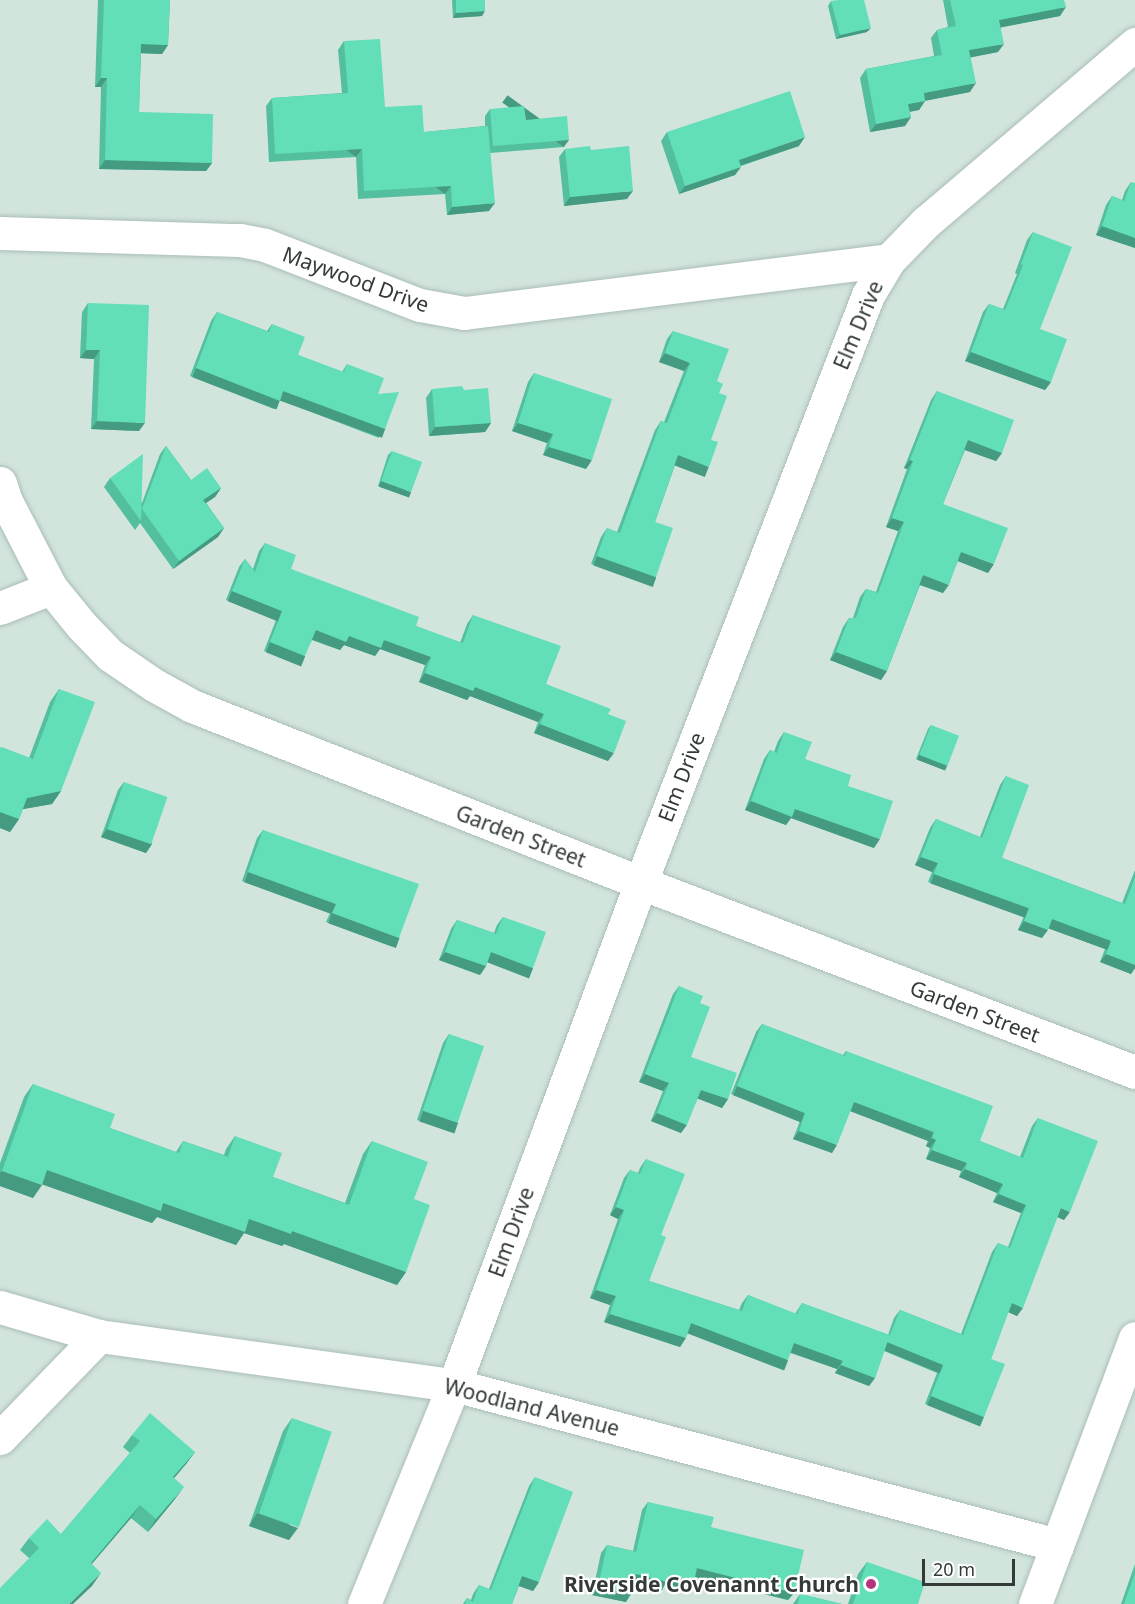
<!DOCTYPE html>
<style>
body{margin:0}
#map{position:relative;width:1135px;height:1604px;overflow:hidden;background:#d2e5dd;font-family:"Noto Sans",sans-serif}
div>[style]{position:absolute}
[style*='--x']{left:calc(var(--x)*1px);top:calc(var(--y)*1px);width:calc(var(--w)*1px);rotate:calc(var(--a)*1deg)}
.roads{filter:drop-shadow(0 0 2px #aabdb6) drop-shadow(0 0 2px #aabdb6)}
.minor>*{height:33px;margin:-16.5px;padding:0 16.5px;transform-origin:16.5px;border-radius:16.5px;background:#fff}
.wall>*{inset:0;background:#54bf9e}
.shaded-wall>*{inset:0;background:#459b81;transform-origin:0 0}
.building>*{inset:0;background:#62deb8;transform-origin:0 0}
.dots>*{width:16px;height:16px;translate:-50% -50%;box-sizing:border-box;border:3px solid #fff;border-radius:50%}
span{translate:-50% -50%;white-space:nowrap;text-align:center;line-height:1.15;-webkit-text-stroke:4.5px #fff;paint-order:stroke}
.street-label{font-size:21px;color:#333a37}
.poi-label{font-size:21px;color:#333a37;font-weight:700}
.right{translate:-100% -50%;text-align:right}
.scale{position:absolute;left:922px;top:1559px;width:93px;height:27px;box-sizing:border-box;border:3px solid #333a37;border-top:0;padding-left:8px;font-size:18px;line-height:21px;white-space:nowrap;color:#333a37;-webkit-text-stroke:4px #fff;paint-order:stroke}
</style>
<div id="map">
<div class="roads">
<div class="minor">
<i style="--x:0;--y:233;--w:240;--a:1.7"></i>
<i style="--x:240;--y:240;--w:25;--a:11"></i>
<i style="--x:265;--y:245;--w:166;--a:21.2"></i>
<i style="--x:420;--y:305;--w:45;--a:10.3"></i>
<i style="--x:464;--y:313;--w:428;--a:-7.1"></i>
<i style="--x:0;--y:483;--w:19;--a:72"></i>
<i style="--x:6;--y:501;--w:98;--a:62.7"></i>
<i style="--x:51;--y:588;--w:49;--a:50.8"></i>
<i style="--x:82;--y:626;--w:40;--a:46"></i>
<i style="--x:110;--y:655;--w:53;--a:34.3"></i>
<i style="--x:154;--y:685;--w:43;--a:28.9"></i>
<i style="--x:192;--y:706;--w:483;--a:21.5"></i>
<i style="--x:641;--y:883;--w:529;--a:20.94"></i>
<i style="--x:0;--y:608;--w:55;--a:-21.4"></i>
<i style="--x:0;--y:1307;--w:103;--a:16.3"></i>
<i style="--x:99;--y:1336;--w:358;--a:7.9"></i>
<i style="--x:454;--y:1385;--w:624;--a:14.86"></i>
<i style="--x:0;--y:1438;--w:142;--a:-45.9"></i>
<i style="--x:364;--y:1604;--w:237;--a:-67.7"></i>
<i style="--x:454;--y:1385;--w:568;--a:-69.59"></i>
<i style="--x:652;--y:853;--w:598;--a:-68.84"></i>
<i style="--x:868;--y:295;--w:41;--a:-59"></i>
<i style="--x:889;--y:260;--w:53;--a:-45.8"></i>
<i style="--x:926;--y:222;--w:275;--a:-40.4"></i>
<i style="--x:1035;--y:1604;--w:284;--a:-69.4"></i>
</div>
</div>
<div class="wall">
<i style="clip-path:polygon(98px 0,170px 0,168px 45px,162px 54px,141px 53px,139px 112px,212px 163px,206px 171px,99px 169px,101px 87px,95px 87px)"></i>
<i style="clip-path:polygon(452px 0,485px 0,482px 16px,453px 18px)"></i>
<i style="clip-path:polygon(943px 0,1064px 0,1060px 16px,1001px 27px,998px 52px,971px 57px,970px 92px,925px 101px,919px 110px,910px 112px,911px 117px,905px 126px,870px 132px,860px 78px,866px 69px,934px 56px,931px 38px,937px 30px,948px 27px)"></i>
<i style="clip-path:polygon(831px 1px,867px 32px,836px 39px,828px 6px)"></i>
<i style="clip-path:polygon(344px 41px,385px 107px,424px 132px,485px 126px,485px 116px,490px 109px,526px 120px,564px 147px,490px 153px,489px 211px,447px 215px,445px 194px,358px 199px,356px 157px,269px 162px,266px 106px,272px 98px,342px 93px,338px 50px)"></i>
<i style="clip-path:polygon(667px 132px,799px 146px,741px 166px,735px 175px,679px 194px,661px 141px)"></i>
<i style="clip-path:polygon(565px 149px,591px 150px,627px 199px,564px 206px,559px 157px)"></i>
<i style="clip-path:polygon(1131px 182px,1135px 248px,1096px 235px,1106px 205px,1112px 196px,1122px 200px,1125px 191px)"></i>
<i style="clip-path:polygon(1033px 232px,1040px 329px,1051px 382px,1045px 390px,965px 361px,983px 312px,989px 304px,1003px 309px,1017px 274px,1015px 273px,1027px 240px)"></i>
<i style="clip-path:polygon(88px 303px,139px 431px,91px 429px,94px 359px,80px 358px,82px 312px)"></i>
<i style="clip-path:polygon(217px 312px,267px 331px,272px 324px,298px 355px,342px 372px,347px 364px,378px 394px,379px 438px,280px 400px,274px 409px,190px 376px,211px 321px)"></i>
<i style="clip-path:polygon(673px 331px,717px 381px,719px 393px,703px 476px,675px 465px,655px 522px,656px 577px,650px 585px,591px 564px,601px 537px,607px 528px,617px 532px,655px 430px,661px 421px,664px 422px,684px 371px,659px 362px,667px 339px)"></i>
<i style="clip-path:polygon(534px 373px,586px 469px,543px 455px,547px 443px,512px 431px,528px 382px)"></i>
<i style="clip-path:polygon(432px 389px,464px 390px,491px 423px,485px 432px,429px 436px,426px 398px)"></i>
<i style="clip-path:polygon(937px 391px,1002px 453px,996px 461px,965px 450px,943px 504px,988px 573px,958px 561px,943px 593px,920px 585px,887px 671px,881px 680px,830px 660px,843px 627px,849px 618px,853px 618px,860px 597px,866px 589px,876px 592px,898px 531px,886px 527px,907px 469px,904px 468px,931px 400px)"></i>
<i style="clip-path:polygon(166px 446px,191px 480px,221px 488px,215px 497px,206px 503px,224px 528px,218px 537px,173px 569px,140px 523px,135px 530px,104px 487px,110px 478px,142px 503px,160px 454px)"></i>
<i style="clip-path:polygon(392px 451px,408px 497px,378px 486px,388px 455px)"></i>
<i style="clip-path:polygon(265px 543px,291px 569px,416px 626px,460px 643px,467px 624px,473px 615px,546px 684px,608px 714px,608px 761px,534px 733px,538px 722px,470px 696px,467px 700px,419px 682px,425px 665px,380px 649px,375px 656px,344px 645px,340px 650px,312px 640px,299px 665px,264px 651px,276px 620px,226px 600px,239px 567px,245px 559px,253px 569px,259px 551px)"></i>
<i style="clip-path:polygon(59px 689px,61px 791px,52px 804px,23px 809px,19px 819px,10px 832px,0 828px,0 749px,1px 747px,29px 758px,50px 702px)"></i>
<i style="clip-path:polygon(931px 725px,947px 766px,944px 770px,916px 759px,928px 729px)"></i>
<i style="clip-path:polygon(784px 732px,805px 759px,848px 786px,874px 848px,791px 818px,786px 825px,745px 810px,764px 759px,770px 750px,774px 752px,778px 741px)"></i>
<i style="clip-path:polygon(1006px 776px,1002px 858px,1122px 903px,1135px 870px,1135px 968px,1131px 974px,1100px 962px,1105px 949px,1048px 928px,1042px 938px,1018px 930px,1024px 916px,928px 882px,932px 872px,915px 865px,930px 828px,936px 819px,980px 837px,1000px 785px)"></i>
<i style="clip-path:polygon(124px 782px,152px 844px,146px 853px,101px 837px,118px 790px)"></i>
<i style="clip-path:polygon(263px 830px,393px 947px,326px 922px,330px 913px,242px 881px,257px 838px)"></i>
<i style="clip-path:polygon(503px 917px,533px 968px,527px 977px,487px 962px,486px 966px,480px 975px,439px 960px,451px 929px,457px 920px,494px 933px,497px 925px)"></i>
<i style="clip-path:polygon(679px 986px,700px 1003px,691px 1057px,728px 1099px,722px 1108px,698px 1098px,681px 1133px,651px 1121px,663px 1091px,639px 1082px,673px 994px)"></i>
<i style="clip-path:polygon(762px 1024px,843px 1055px,846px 1051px,980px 1141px,1020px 1157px,1032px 1126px,1038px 1118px,1064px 1220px,1057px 1217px,1017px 1316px,1008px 1312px,991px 1359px,984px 1417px,978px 1425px,925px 1404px,937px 1373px,884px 1351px,875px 1378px,869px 1386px,835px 1373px,837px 1369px,791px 1352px,782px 1369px,688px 1333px,680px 1347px,604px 1322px,610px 1305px,590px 1298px,618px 1219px,610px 1215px,624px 1178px,630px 1170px,638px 1173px,640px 1168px,646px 1159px,661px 1235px,649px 1281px,739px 1310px,742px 1303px,748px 1295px,795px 1314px,802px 1303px,888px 1335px,894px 1318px,900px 1310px,961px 1334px,992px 1252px,998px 1243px,1008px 1247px,1021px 1213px,993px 1202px,997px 1193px,959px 1177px,961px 1171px,926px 1159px,930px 1148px,926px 1146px,928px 1140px,850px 1111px,832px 1153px,793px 1139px,800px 1121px,731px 1094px,756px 1032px)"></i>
<i style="clip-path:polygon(449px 1034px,458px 1123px,452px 1132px,417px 1120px,443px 1043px)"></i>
<i style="clip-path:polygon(33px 1084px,110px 1128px,176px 1152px,183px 1141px,224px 1155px,226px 1149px,235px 1136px,273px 1177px,345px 1203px,363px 1154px,372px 1141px,414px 1199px,406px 1272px,397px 1285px,284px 1244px,282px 1246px,244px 1233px,236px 1245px,157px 1217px,152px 1223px,42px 1184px,33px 1198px,0 1186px,0 1163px,24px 1097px)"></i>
<i style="clip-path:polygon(292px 1418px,289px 1540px,249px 1526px,283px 1431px)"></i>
<i style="clip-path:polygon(132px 1435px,195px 1452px,186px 1464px,174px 1478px,175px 1499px,148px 1532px,131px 1518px,92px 1564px,92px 1586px,29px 1558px,20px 1550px,29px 1538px,61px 1534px,130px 1453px,123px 1447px)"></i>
<i style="clip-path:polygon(535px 1477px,539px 1582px,533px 1591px,519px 1586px,512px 1604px,463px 1604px,467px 1598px,471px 1600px,473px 1594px,479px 1585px,489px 1589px,529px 1486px)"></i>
<i style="clip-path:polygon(648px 1502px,711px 1527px,794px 1593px,788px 1600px,695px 1577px,688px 1590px,665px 1584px,662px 1590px,634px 1583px,626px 1602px,592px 1595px,601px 1553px,607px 1545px,633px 1551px,642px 1510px)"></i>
<i style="clip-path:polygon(867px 1562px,918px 1604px,848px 1604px,858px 1574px)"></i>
<i style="clip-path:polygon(1135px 1564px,1135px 1604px,1121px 1604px)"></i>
<i style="clip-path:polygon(800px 1594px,842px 1604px,793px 1604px)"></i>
</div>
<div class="shaded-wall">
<i style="clip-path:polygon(1066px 7px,1060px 16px,993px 29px,999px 20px)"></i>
<i style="clip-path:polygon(485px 11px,482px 16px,453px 18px,456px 13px)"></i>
<i style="clip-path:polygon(871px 28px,867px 32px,836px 39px,840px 35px)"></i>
<i style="clip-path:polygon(141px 44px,168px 45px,162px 54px,135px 53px)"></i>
<i style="clip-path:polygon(1004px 44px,998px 52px,963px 59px,969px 50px)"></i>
<i style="clip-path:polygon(101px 78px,107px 78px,101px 87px,95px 87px)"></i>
<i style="clip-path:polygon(976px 83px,970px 92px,918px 102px,924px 93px)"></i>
<i style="clip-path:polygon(925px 101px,919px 110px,902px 113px,908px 104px)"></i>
<i style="clip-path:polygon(911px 117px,905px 126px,870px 132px,876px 124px)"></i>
<i style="clip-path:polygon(805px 137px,799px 146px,733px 168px,739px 160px)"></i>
<i style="left:569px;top:140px;width:9px;height:76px;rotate:126deg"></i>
<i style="left:362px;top:149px;width:10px;height:87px;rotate:127deg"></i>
<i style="clip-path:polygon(105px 160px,212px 163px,206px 171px,99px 169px)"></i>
<i style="clip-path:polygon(741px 167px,735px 175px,679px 194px,685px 186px)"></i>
<i style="left:451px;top:186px;width:10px;height:87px;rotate:127deg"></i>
<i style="clip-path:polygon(633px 191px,627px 199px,564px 206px,570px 197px)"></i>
<i style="clip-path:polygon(495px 203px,489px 211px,447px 215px,452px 207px)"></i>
<i style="clip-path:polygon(1102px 226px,1135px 238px,1135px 248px,1096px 235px)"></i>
<i style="clip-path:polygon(86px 350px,100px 350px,94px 359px,80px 358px)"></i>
<i style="clip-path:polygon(971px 352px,1051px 382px,1045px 390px,965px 361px)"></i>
<i style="clip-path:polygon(665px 353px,690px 363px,684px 371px,659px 362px)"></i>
<i style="left:196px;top:368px;width:90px;height:10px;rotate:21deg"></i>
<i style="left:283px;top:391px;width:109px;height:10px;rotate:20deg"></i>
<i style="clip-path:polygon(97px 421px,145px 423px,139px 431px,91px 429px)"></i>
<i style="clip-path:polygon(491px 423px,485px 432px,429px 436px,435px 427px)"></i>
<i style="clip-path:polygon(518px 423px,553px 434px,547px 443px,512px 431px)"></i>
<i style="clip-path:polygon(968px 440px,1002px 453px,996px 461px,962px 449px)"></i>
<i style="clip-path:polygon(549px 447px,592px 460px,586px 469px,543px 455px)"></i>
<i style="left:678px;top:455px;width:33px;height:11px;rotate:21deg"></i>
<i style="clip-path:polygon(910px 460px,913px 461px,907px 469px,904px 468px)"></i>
<i style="left:381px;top:481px;width:32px;height:6px;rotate:20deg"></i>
<i style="clip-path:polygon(221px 488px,215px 497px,197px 509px,203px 500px)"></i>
<i style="clip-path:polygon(892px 518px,904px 522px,898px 531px,886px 527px)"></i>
<i style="clip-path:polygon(224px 528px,218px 537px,173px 569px,179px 561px)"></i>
<i style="clip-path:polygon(961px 552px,994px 564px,988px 573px,955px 560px)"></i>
<i style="left:597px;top:556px;width:63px;height:10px;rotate:20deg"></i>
<i style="clip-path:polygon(923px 575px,949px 585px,943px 593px,917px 584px)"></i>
<i style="left:232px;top:591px;width:54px;height:11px;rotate:22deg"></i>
<i style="clip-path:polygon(316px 630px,349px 636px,384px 640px,431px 657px,425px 665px,380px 649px,375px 656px,344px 645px,340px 650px,310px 639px)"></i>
<i style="left:270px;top:642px;width:38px;height:11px;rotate:22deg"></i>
<i style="clip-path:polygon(836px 652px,887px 671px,881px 680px,830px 660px)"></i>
<i style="clip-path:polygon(425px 673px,475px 687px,544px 714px,538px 722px,470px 696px,467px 700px,419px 682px)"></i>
<i style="clip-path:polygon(540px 724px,614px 753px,608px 761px,534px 733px)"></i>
<i style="left:919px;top:755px;width:30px;height:5px;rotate:21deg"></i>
<i style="clip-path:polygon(61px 791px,52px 804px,18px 810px,27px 798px)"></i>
<i style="clip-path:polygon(751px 801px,795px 809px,880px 839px,874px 848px,791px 818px,786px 825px,745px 810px)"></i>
<i style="clip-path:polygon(0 812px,19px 819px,10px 832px,0 828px)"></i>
<i style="clip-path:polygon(107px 829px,152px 844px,146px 853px,101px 837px)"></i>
<i style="clip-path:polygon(921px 857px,938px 863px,932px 872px,915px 865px)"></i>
<i style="left:248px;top:872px;width:94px;height:11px;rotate:20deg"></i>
<i style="left:934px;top:874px;width:101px;height:10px;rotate:20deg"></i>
<i style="left:332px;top:913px;width:72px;height:11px;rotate:20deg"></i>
<i style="left:1052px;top:919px;width:63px;height:10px;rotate:20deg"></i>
<i style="clip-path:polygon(1024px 921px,1048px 930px,1042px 938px,1018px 930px)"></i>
<i style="clip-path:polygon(445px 952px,486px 966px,480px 975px,439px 960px)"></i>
<i style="left:491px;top:952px;width:45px;height:11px;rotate:21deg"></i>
<i style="clip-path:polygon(1106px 954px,1135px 964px,1135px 968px,1131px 974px,1100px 962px)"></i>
<i style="clip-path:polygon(645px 1074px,669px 1083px,663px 1091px,639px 1082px)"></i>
<i style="left:737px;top:1086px;width:73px;height:10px;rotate:22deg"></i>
<i style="clip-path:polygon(701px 1090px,728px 1099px,722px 1108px,696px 1098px)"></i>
<i style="left:854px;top:1102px;width:85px;height:10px;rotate:21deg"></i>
<i style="left:423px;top:1111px;width:37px;height:11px;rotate:19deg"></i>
<i style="clip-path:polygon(657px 1113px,687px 1125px,681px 1133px,651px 1121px)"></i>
<i style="clip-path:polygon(799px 1131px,837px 1145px,832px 1153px,793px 1139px)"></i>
<i style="clip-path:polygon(932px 1138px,936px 1140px,930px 1148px,926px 1146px)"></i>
<i style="clip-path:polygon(932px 1150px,967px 1163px,961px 1171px,926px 1159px)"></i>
<i style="clip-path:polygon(965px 1169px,1003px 1184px,997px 1193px,959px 1177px)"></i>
<i style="clip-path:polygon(47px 1170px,163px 1203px,249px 1219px,292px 1231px,406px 1272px,397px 1285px,284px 1244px,282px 1246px,244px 1233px,236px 1245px,157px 1217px,152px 1223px,38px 1183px)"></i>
<i style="clip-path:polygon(2px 1171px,42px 1185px,33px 1198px,0 1186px,0 1173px)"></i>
<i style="clip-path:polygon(999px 1194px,1026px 1205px,1021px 1213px,993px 1202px)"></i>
<i style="clip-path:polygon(616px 1207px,624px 1210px,618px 1219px,610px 1215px)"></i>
<i style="clip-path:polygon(1061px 1208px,1070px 1212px,1064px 1220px,1055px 1216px)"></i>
<i style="clip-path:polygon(596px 1290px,616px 1296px,610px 1305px,590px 1298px)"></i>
<i style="clip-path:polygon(1012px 1303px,1023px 1308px,1017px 1316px,1006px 1311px)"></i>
<i style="clip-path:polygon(610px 1314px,686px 1338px,680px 1347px,604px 1322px)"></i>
<i style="left:691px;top:1323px;width:104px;height:11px;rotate:21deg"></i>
<i style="left:887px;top:1342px;width:61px;height:9px;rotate:22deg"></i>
<i style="clip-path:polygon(794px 1343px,843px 1361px,837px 1369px,788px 1352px)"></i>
<i style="clip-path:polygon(841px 1365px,875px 1378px,869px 1386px,835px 1373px)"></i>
<i style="left:931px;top:1396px;width:57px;height:10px;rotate:22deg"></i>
<i style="clip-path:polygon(195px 1452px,186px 1464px,164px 1490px,173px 1477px)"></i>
<i style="clip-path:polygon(184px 1487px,175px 1499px,148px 1532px,156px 1519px)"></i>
<i style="clip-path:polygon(140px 1505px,131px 1518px,82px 1575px,91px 1563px)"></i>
<i style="clip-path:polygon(257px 1513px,298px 1528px,289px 1540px,249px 1526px)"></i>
<i style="clip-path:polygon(697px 1568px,794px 1593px,788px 1600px,691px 1576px)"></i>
<i style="clip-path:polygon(101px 1573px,92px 1586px,73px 1604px,69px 1604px)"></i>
<i style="clip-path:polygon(636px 1574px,669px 1576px,694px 1582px,688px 1590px,665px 1584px,662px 1590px,630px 1582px)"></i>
<i style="clip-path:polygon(522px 1576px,539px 1582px,533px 1591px,516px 1585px)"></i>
<i style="clip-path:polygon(598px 1587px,631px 1594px,626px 1602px,592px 1595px)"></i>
</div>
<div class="building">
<i style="clip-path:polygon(104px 0,170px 0,168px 45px,141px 44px,139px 112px,213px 114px,212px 163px,105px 160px,107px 78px,101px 78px)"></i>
<i style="clip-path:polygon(456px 0,485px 0,485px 11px,456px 13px)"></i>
<i style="clip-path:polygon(838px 0,864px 0,871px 28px,840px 35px,831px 1px)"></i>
<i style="clip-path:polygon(950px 0,1064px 0,1066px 7px,999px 20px,1004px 44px,969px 50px,976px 83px,924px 93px,925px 101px,908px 104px,911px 117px,876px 124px,866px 69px,942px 55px,937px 30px,956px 26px)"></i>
<i style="clip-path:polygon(380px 39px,385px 107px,422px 105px,424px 132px,488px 126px,495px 203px,452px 207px,451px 186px,364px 191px,362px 149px,275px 154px,272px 98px,348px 93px,344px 41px)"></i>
<i style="clip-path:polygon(790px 91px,805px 137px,739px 160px,741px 167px,685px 186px,667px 132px)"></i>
<i style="clip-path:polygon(524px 106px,526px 120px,567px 116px,569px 140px,493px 146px,490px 109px)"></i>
<i style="clip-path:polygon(590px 146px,591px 150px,629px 146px,633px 191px,570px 197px,565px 149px)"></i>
<i style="clip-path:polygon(1131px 182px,1135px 183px,1135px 238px,1102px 226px,1112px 196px,1124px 201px)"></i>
<i style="clip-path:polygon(1033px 232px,1072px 247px,1040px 329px,1067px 339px,1051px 382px,971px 352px,989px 304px,1005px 310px,1023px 265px,1021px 264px)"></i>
<i style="clip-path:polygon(88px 303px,149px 305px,145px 423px,97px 421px,100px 350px,86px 350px)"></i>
<i style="clip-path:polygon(217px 312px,269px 332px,272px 324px,305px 337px,298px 355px,344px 372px,347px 364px,384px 378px,378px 394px,399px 392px,385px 429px,283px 391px,280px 401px,196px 368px)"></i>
<i style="clip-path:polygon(673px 331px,729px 349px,717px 381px,723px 384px,719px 393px,727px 396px,711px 440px,718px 442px,709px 467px,678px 455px,655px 522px,673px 528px,656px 577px,597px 556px,607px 528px,620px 533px,661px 421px,667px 423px,690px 363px,665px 353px)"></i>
<i style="clip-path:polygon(534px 373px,612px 399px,592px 460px,549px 447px,553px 434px,518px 423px)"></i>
<i style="clip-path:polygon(462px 386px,464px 390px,488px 388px,491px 423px,435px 427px,432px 389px)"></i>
<i style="clip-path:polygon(937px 391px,1014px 420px,1002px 453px,968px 440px,943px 504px,1008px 528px,994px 564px,961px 552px,949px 585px,923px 575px,887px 671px,836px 652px,849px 618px,856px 618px,866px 589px,878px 593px,904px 522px,892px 518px,913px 461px,910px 460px)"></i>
<i style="clip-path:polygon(166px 446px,191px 480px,207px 468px,221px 488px,203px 500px,224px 528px,179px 561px,142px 509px)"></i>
<i style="left:392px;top:451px;width:32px;height:32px;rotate:20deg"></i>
<i style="clip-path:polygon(143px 454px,141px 521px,110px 478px)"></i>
<i style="clip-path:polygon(265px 543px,296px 555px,291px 569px,419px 617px,416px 626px,463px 643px,473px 615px,561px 646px,546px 684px,611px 709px,608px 714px,626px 721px,614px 753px,540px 724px,544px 714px,475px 687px,473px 691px,425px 673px,431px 657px,384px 640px,381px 648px,349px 636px,346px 642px,316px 630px,305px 656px,270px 642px,282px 611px,232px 591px,245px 559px,255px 572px)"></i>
<i style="clip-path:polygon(59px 689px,95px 702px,61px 791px,27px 798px,19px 819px,0 812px,0 750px,1px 747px,33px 759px)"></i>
<i style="left:931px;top:725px;width:30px;height:32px;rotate:21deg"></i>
<i style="clip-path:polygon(784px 732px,812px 742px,805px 759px,851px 775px,848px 786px,893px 801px,880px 839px,795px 809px,792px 817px,751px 801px,770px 750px,777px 753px)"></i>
<i style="clip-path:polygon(1006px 776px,1029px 785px,1002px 858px,1125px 904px,1135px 877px,1135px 965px,1106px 954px,1111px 941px,1052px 919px,1048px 930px,1024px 921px,1029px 908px,934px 874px,938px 863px,921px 857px,936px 819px,982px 838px)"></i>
<i style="left:124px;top:782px;width:46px;height:50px;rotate:19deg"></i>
<i style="clip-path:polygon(263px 830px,419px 884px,399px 938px,332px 913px,336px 904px,248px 872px)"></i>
<i style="clip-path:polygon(503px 917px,546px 932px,533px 968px,491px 952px,486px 966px,445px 952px,457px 920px,496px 934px)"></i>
<i style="clip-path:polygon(679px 986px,703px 996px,700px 1003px,710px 1007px,691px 1057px,737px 1073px,728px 1099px,701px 1090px,687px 1125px,657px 1113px,669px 1083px,645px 1074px)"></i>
<i style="clip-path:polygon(762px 1024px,845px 1056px,846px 1051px,993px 1106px,980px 1141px,1023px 1158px,1038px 1118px,1098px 1141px,1070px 1212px,1061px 1208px,1023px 1308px,1012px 1303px,991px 1359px,1005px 1364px,984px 1417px,931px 1396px,943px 1365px,887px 1342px,900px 1310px,963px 1335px,998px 1243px,1010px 1248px,1026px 1205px,999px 1194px,1003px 1184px,965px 1169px,967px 1163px,932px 1150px,936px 1140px,932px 1138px,934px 1132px,854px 1102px,837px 1145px,799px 1131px,805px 1113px,737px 1086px)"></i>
<i style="left:449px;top:1034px;width:37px;height:81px;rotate:19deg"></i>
<i style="clip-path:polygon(33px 1084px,115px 1114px,110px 1128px,179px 1153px,183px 1141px,228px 1157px,235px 1136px,282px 1153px,273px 1177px,349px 1205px,372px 1141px,428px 1162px,414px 1199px,430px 1205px,406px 1272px,292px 1231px,291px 1234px,249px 1219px,245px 1232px,163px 1203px,161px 1211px,47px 1170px,42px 1185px,2px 1171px)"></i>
<i style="clip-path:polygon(646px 1159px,685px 1174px,661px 1235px,666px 1237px,649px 1281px,742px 1311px,748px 1295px,797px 1314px,802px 1303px,890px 1335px,875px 1378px,841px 1365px,843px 1361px,794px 1343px,788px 1360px,691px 1323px,686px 1338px,610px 1314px,616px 1296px,596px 1290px,624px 1210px,616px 1207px,630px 1170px,640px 1174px)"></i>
<i style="clip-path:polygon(150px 1413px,195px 1452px,173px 1477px,184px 1487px,156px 1519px,140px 1505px,91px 1563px,101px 1573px,69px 1604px,0 1604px,0 1588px,39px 1548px,29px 1538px,47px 1519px,61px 1534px,140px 1441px,132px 1435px)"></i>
<i style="left:292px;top:1418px;width:42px;height:101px;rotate:19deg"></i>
<i style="clip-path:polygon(535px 1477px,573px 1492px,539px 1582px,522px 1576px,512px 1604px,465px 1604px,467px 1598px,473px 1602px,479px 1585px,491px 1590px)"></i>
<i style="clip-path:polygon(648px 1502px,714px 1517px,711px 1527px,804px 1550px,794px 1593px,697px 1568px,694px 1582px,669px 1576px,667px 1582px,636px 1574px,631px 1594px,598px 1587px,607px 1545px,636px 1552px)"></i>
<i style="clip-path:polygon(867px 1562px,925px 1582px,918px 1604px,853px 1604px)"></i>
<i style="clip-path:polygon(1135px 1573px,1135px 1604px,1124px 1604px)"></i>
<i style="clip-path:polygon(800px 1594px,842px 1604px,798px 1604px)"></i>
</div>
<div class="dots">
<i style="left:871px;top:1584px;background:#b6347d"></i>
</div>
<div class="street-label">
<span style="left:356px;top:279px;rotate:20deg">Maywood Drive</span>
<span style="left:858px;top:325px;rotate:-67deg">Elm Drive</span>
<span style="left:681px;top:777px;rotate:-69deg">Elm Drive</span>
<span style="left:521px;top:836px;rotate:21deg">Garden Street</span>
<span style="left:975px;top:1011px;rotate:21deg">Garden Street</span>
<span style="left:511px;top:1232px;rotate:-70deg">Elm Drive</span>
<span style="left:532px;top:1407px;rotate:14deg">Woodland Avenue</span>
</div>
<div class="poi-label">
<span class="right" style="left:859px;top:1584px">Riverside Covenannt Church</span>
</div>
<div class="scale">20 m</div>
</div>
